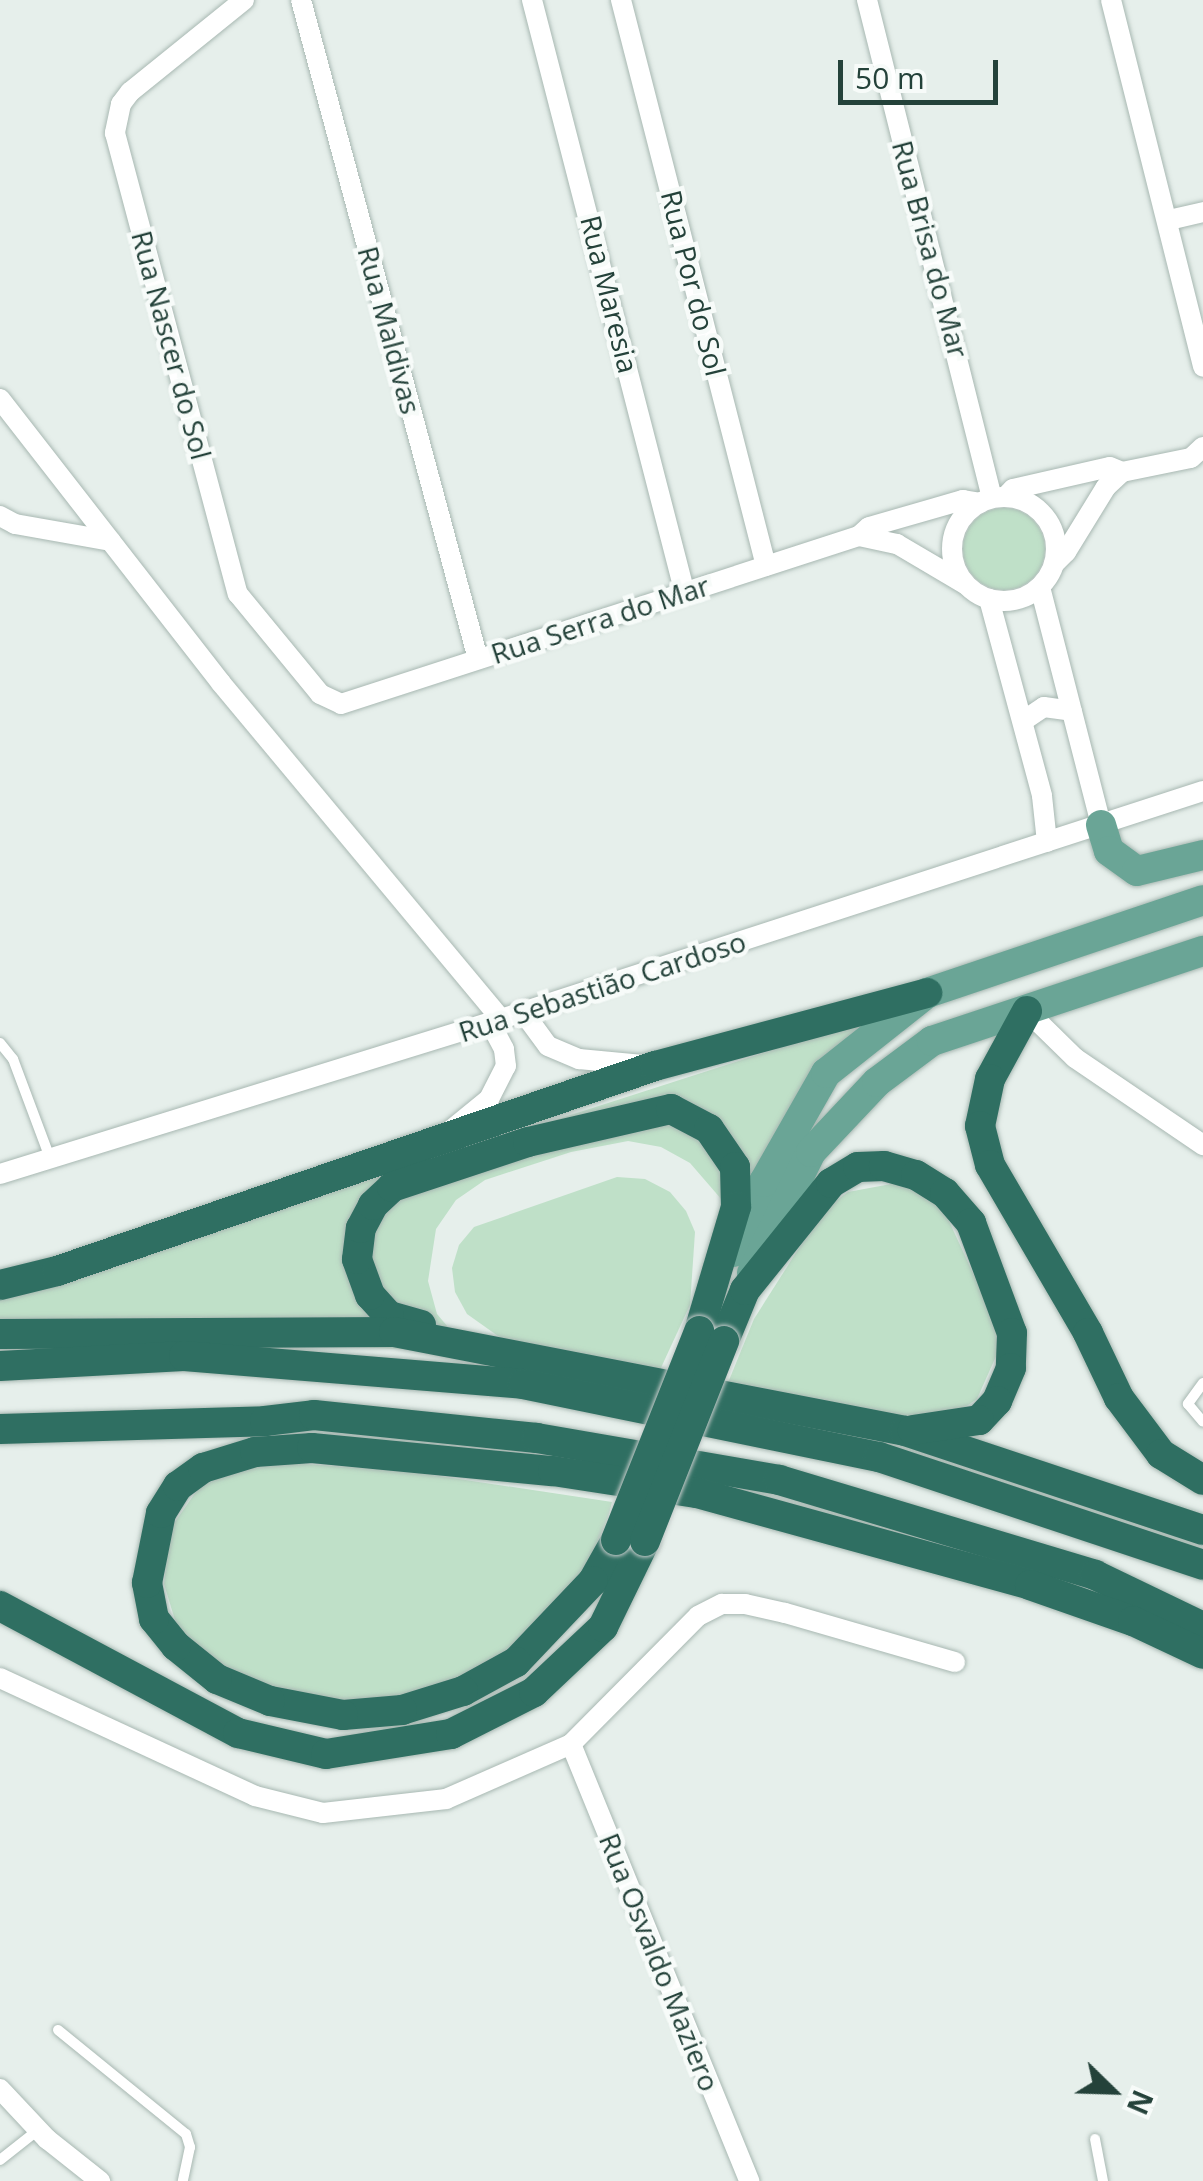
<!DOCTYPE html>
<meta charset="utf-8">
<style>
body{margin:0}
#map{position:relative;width:1203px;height:2181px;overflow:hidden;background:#e6efeb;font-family:"Open Sans",sans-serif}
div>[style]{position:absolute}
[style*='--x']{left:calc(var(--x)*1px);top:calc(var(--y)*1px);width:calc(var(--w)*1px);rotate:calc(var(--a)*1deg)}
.green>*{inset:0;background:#bfe0c8}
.round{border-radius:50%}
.roads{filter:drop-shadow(0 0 2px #a8b8b2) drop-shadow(0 0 2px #a8b8b2)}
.lane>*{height:10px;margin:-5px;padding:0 5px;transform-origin:5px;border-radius:5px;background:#fff}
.street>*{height:20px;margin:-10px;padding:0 10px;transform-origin:10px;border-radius:10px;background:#fff}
.street>.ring{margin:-10px;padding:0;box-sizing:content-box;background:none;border:20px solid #fff;border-radius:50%}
.primary>*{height:30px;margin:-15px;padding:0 15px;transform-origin:15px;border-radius:15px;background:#6aa596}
.highway>*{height:30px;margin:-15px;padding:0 15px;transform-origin:15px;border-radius:15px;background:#2f6f62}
.bridges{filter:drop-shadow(0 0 2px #c2cac8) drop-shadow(0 0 2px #c2cac8)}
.highway-bridge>*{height:30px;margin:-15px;padding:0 15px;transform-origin:15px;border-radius:15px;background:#2f6f62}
span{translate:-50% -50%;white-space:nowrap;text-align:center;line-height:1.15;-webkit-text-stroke:9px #f7fbf9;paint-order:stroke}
.street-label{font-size:28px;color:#24423a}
.north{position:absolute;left:1063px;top:2041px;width:100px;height:100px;-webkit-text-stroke:8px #f7fbf9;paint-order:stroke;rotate:113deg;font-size:28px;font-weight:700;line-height:40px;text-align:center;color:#24423a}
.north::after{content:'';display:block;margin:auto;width:35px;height:45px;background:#24423a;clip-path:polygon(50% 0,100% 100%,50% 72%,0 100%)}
.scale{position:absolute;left:838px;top:60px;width:160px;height:45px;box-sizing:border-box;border:5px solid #24423a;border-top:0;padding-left:12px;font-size:30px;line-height:35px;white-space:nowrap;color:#24423a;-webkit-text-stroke:8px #f7fbf9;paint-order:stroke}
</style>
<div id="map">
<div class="green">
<i class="round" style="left:963px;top:508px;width:82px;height:82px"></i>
<i style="clip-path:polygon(869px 1019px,750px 1191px,722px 1200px,690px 1163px,661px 1147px,628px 1141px,571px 1152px,485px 1180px,456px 1200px,436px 1229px,428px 1281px,437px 1314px,469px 1352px,191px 1340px,0 1347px,0 1299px)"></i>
<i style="clip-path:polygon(617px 1177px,645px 1179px,670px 1192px,686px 1211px,695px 1232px,690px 1305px,659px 1372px,515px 1348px,467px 1314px,455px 1292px,452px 1268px,459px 1245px,474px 1227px)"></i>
<i style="clip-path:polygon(891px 1184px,906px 1186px,943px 1208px,995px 1321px,997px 1354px,977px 1399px,940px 1424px,725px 1390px,754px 1319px,823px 1210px,848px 1192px)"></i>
<i style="clip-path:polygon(245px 1460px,406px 1471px,612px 1502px,605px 1530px,577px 1582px,516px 1647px,464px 1678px,406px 1696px,345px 1701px,290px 1693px,219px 1665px,184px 1637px,175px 1620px,164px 1584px,170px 1529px,200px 1486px)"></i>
</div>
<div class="roads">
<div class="lane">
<i style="--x:0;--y:1043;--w:21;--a:51"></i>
<i style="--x:13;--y:1059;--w:106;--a:69.5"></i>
<i style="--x:1203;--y:1383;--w:26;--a:126"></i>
<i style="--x:1188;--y:1404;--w:23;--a:50"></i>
<i style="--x:58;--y:2030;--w:165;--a:39.1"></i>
<i style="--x:186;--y:2134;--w:14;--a:73"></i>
<i style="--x:190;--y:2147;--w:35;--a:102"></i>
<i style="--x:1095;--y:2139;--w:43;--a:79.2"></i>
<i style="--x:0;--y:2160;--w:48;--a:-38.3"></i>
</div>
<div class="street">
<i style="--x:244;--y:0;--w:146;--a:141.1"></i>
<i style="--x:130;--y:92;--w:15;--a:127"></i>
<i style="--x:121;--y:104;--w:30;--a:102"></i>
<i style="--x:115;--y:133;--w:477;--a:75.1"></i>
<i style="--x:238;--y:594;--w:129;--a:50.6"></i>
<i style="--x:320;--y:694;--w:23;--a:25"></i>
<i style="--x:341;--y:704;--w:545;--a:-17.97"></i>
<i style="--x:859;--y:536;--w:13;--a:-42"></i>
<i style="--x:869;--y:527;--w:98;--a:-16"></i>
<i style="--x:963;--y:500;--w:17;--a:10"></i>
<i style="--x:301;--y:0;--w:682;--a:74.97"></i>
<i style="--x:532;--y:0;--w:609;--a:75.55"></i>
<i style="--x:621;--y:0;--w:584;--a:75.63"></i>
<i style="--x:867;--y:0;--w:513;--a:75.91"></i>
<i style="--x:1111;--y:0;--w:378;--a:75.9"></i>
<i style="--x:1169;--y:220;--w:35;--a:-13"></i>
<i style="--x:0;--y:399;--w:360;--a:52.1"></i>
<i style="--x:221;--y:683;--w:437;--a:50.2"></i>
<i style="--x:1006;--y:496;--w:10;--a:-45"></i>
<i style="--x:1013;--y:489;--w:99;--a:-12.8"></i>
<i style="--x:1110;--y:467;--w:13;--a:23"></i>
<i style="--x:1122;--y:472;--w:70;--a:-11.5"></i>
<i style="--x:1191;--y:458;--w:16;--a:-43"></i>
<i class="ring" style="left:952px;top:497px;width:84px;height:84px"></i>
<i style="--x:0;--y:516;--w:17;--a:28"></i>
<i style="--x:15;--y:524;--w:97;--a:10"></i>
<i style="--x:859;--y:536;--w:39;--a:12"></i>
<i style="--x:897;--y:544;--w:79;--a:30.5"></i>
<i style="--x:1054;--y:564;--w:17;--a:-45"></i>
<i style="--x:1066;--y:552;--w:76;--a:-58.4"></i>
<i style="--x:1106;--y:487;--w:22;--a:-43"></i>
<i style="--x:1040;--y:587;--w:246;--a:75.6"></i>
<i style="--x:989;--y:599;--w:204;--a:74.9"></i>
<i style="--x:1042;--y:796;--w:46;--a:83.8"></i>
<i style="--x:1023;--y:721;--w:25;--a:-34"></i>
<i style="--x:1044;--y:707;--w:28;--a:8"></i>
<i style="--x:1027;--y:1011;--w:67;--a:44.4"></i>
<i style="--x:1075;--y:1058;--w:155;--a:34.2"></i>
<i style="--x:523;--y:1012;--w:42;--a:53.7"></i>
<i style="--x:548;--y:1046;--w:34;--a:23"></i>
<i style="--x:579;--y:1059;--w:64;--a:5.4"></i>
<i style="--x:451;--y:1130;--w:49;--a:-39.2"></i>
<i style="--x:489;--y:1099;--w:37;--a:-63"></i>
<i style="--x:506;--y:1066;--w:17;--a:-97"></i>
<i style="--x:504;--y:1049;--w:30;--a:-118"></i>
<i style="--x:0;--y:1174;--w:524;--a:-17.19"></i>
<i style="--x:501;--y:1019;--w:738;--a:-17.99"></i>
<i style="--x:0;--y:1678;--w:281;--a:24.8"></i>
<i style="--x:255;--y:1796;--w:70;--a:14"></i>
<i style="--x:323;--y:1813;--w:124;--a:-6.5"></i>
<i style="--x:446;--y:1799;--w:137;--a:-23.7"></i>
<i style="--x:571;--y:1744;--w:180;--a:-45.2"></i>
<i style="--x:698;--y:1616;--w:27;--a:-27"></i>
<i style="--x:722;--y:1604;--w:23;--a:0"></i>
<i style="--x:745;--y:1604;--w:41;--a:12.7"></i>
<i style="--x:785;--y:1613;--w:177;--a:16.1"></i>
<i style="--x:571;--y:1744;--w:472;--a:67.8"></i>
<i style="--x:0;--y:2089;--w:69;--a:46.8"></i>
<i style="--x:47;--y:2139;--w:68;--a:38.4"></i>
</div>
<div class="primary">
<i style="--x:1101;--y:825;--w:27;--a:73"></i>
<i style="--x:1109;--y:851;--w:34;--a:36"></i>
<i style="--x:1137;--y:871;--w:68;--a:-13.6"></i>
<i style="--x:733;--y:1252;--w:77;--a:-66.1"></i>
<i style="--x:764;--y:1182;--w:125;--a:-60.4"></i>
<i style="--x:826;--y:1073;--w:129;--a:-38.4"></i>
<i style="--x:927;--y:993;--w:291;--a:-18.6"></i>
<i style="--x:752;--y:1273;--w:135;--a:-64"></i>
<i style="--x:811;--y:1152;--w:96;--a:-46.7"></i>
<i style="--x:877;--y:1082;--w:69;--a:-36.7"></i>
<i style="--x:932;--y:1041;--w:286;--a:-18.4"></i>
</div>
<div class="highway">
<i style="--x:1027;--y:1011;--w:77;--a:118.6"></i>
<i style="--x:990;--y:1079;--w:48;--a:102"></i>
<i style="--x:980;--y:1126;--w:40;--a:75.6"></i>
<i style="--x:990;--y:1165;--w:194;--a:59.7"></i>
<i style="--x:1088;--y:1333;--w:72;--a:64.5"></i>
<i style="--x:1119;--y:1398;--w:70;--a:53.1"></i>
<i style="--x:1161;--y:1454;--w:49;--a:31.8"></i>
<i style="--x:0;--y:1285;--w:59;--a:-13.8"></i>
<i style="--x:57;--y:1271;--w:632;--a:-18.92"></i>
<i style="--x:655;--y:1066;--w:282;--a:-15"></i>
<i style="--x:421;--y:1325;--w:33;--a:-164"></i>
<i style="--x:389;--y:1316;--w:28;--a:-132"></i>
<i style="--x:370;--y:1295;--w:38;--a:-110"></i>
<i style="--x:357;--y:1259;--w:31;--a:-83"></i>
<i style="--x:361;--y:1228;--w:26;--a:-62"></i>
<i style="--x:373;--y:1205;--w:26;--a:-43"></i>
<i style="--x:392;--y:1187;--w:143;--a:-18.3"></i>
<i style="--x:528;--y:1142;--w:147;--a:-13"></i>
<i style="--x:671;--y:1109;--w:43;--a:27.8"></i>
<i style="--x:709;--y:1129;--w:46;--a:55.6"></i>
<i style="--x:735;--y:1167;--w:40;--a:88.6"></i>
<i style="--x:736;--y:1207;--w:129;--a:106.6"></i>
<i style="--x:0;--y:1334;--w:394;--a:-0.3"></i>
<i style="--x:394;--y:1332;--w:521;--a:10.96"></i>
<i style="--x:905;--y:1431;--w:314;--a:18.4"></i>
<i style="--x:724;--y:1341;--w:55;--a:-67.6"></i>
<i style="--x:745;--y:1290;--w:137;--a:-51.2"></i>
<i style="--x:831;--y:1183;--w:31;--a:-31"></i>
<i style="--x:858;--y:1167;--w:26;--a:-2"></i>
<i style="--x:884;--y:1166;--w:33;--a:16"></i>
<i style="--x:916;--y:1175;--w:34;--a:32"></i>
<i style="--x:945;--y:1193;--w:40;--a:49"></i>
<i style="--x:971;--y:1223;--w:117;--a:69.6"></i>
<i style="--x:1012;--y:1333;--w:35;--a:92"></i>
<i style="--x:1011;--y:1368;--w:36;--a:113"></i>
<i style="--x:997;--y:1401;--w:26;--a:133"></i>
<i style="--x:979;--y:1420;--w:67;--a:171.4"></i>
<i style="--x:0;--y:1366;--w:184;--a:-3.1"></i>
<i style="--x:184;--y:1356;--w:340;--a:4.7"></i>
<i style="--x:523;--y:1384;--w:363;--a:11.6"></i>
<i style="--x:879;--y:1457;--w:342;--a:18.4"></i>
<i style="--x:0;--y:1429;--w:265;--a:-1.7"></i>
<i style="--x:265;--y:1421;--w:49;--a:-7"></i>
<i style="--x:314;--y:1415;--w:224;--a:5.9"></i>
<i style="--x:537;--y:1438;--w:246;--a:9.8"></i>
<i style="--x:779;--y:1480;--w:330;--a:16.7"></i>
<i style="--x:1095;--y:1575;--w:120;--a:25.7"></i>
<i style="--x:616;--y:1540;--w:47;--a:119.3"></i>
<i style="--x:593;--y:1581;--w:112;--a:133.5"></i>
<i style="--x:516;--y:1662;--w:60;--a:151.3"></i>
<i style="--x:463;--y:1691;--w:64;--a:162.7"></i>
<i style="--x:402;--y:1710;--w:59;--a:175.2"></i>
<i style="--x:343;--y:1715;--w:74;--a:-169.1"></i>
<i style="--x:270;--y:1701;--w:57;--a:-157.5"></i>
<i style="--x:217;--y:1679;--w:53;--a:-141.2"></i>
<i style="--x:176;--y:1646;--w:35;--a:-129"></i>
<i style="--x:154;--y:1619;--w:37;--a:-101"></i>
<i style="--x:147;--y:1583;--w:71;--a:-78.7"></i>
<i style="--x:161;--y:1513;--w:32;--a:-58"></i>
<i style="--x:178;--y:1486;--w:31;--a:-36"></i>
<i style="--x:203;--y:1468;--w:54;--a:-17.1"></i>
<i style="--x:255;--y:1452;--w:57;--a:-4"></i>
<i style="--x:312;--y:1448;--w:242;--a:5.5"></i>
<i style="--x:553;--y:1471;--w:146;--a:8.7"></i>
<i style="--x:697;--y:1493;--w:345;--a:15.4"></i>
<i style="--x:1030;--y:1585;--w:109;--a:19.3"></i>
<i style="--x:1133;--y:1621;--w:77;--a:25.2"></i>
<i style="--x:0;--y:1606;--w:270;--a:28.1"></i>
<i style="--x:238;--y:1733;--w:90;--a:13.4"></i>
<i style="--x:326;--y:1754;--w:127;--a:-9.1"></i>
<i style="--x:451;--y:1734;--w:93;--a:-26.8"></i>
<i style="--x:534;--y:1692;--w:95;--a:-43.3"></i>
<i style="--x:603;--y:1627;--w:96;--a:-64"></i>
</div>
</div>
<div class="bridges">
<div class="highway-bridge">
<i style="--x:616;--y:1540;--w:225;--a:-68.3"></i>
<i style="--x:645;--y:1541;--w:215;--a:-68.4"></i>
</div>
</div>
<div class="street-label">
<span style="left:931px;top:249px;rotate:75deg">Rua Brisa do Mar</span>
<span style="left:694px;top:283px;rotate:76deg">Rua Por do Sol</span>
<span style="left:610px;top:294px;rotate:76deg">Rua Maresia</span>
<span style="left:390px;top:330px;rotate:75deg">Rua Maldivas</span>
<span style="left:172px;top:345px;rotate:75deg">Rua Nascer do Sol</span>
<span style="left:600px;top:619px;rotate:-18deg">Rua Serra do Mar</span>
<span style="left:602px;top:986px;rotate:-18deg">Rua Sebastião Cardoso</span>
<span style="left:660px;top:1962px;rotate:68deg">Rua Osvaldo Maziero</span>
</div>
<div class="north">N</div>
<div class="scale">50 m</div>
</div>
